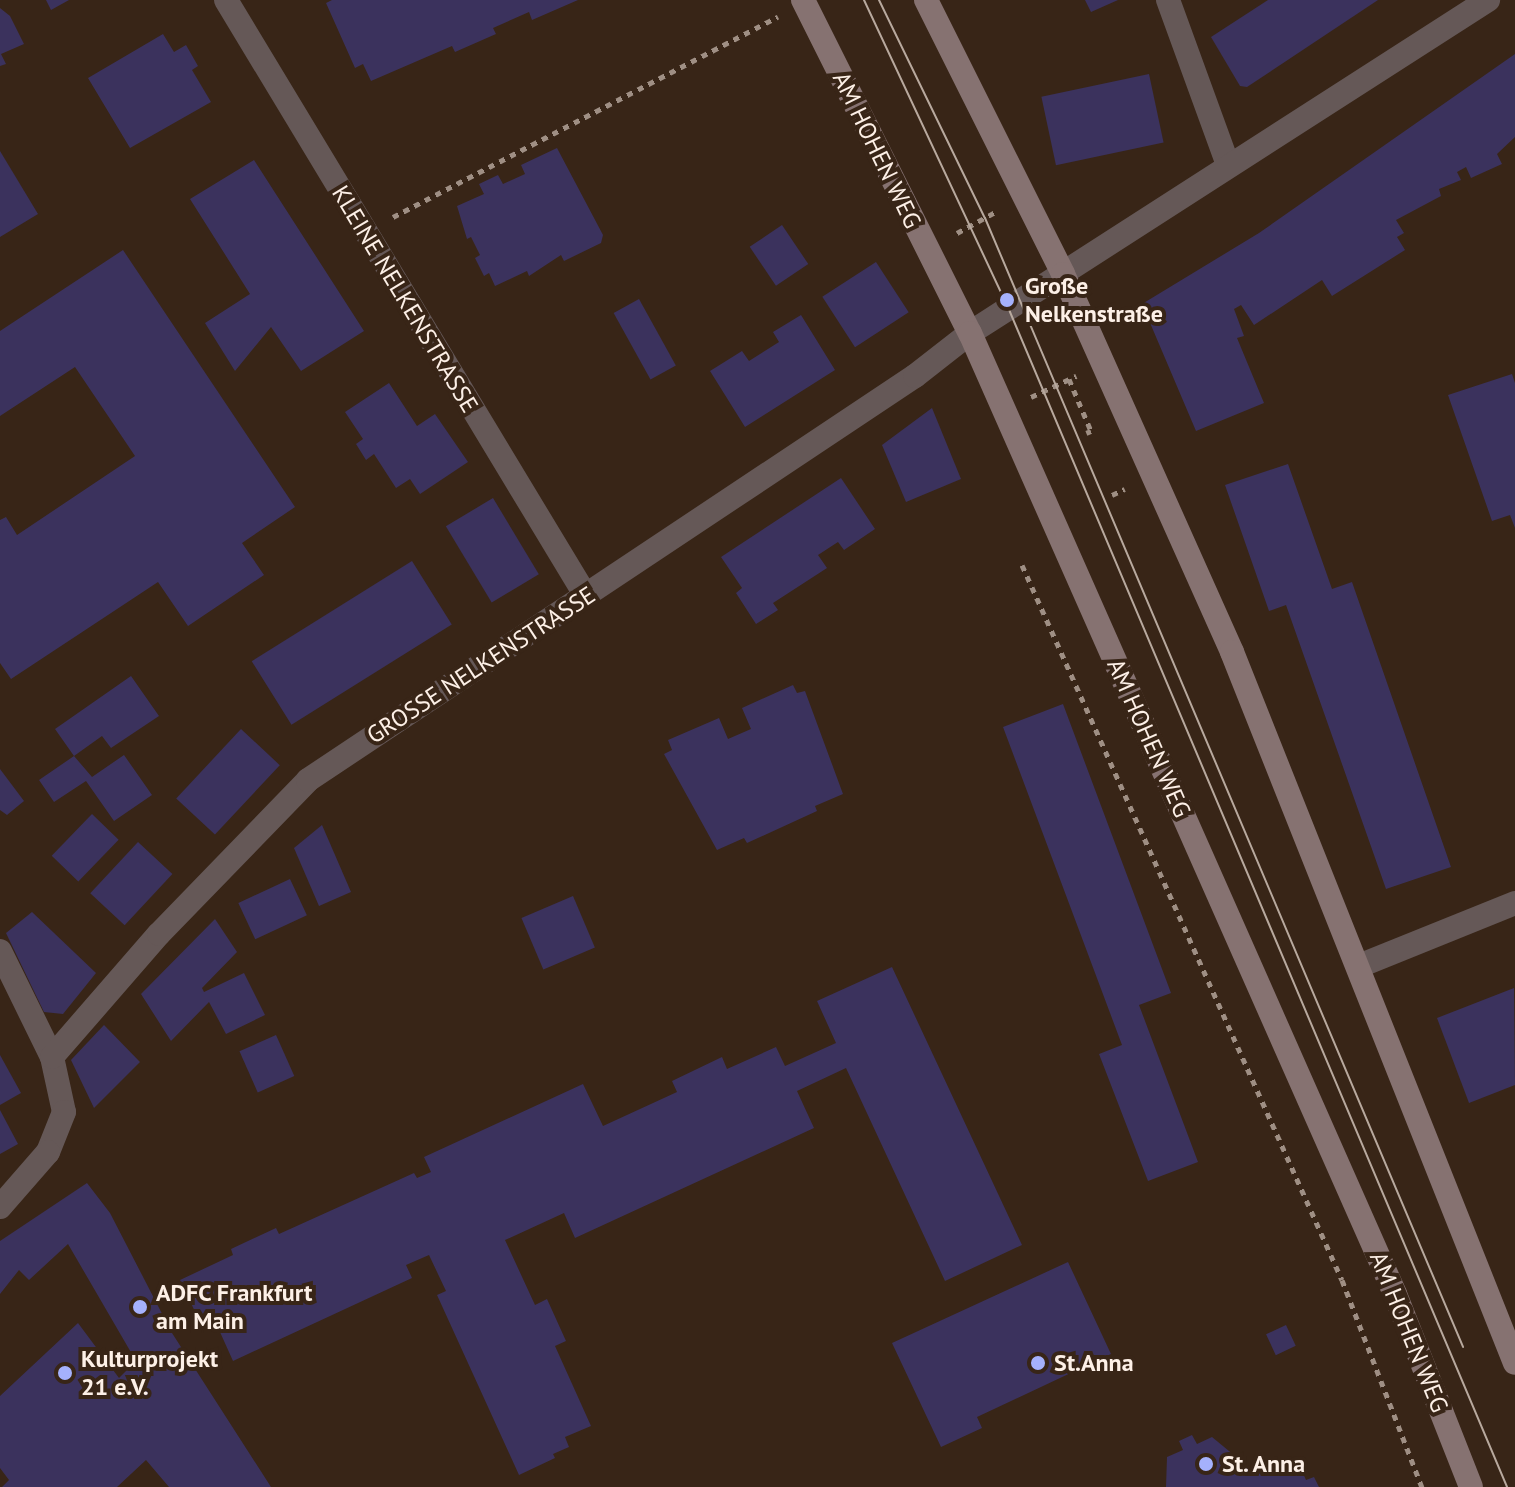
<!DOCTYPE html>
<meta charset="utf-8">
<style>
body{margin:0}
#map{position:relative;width:1515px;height:1487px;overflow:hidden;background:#382517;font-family:"PT Sans",sans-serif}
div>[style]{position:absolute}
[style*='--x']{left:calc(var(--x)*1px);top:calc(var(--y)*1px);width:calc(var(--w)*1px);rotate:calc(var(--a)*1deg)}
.building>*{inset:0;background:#3b325d;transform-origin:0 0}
.path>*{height:5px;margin-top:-2.5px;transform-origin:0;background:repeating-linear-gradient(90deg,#9f8f84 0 6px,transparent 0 12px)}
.street>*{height:24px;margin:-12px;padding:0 12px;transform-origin:12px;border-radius:12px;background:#655857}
.secondary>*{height:24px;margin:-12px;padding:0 12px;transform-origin:12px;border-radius:12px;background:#867271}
.tram>*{height:2px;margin:-1px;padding:0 1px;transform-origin:1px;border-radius:1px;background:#b8a99e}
.dots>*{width:22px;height:22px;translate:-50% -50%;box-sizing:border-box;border:4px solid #382517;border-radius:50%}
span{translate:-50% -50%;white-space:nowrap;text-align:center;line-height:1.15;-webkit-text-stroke:8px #382517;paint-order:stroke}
.street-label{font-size:24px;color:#fdf0e7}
.poi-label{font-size:24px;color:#fdf0e7;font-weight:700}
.left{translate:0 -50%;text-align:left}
</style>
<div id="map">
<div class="building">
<i style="clip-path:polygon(46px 0,69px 0,51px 10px)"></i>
<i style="clip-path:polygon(332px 0,578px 0,532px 20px,529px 12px,493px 28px,496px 34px,455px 52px,452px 46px,371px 81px,363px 64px,355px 68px,326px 3px)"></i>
<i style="clip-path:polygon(1085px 0,1118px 0,1091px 12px)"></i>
<i style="clip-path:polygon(1268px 0,1378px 0,1247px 87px,1240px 86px,1211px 37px)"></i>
<i style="clip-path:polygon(0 8px,10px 16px,24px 44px,1px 54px,6px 64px,0 66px)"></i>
<i style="clip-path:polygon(163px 34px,174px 52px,186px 45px,198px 66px,192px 70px,211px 102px,130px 148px,88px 78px)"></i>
<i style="clip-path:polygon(1515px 54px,1515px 137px,1497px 154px,1502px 164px,1471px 178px,1466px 167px,1457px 172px,1461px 180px,1439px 189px,1441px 196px,1396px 220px,1404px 233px,1397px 237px,1405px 250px,1332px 296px,1322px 280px,1254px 325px,1241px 305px,1234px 309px,1244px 336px,1237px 338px,1264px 403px,1196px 431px,1142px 304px,1259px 233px)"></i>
<i style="left:1149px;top:74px;width:70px;height:110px;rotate:78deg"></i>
<i style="clip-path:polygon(557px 148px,603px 235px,601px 243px,564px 261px,561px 255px,529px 276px,527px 271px,495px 286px,489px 273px,484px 276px,475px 258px,480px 255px,471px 237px,467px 239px,457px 206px,484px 194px,479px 184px,498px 175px,503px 184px,525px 174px,521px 165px)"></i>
<i style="clip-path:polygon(0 151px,38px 214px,0 237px)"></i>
<i style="clip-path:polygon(254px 160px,364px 331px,301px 371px,271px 327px,235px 371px,205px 323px,250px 294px,190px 199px)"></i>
<i style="left:782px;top:225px;width:47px;height:39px;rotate:56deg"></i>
<i style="clip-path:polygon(123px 250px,295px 507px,242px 543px,264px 575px,188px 626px,158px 582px,11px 679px,0 663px,0 520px,6px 517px,17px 535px,135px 456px,75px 367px,0 416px,0 331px)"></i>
<i style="left:876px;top:262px;width:60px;height:64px;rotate:57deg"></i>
<i style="left:639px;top:299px;width:76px;height:29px;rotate:61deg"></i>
<i style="clip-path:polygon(801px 315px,835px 370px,745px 427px,710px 371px,742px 351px,749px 361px,779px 342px,773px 332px)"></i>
<i style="clip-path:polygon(1512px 374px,1515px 383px,1515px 528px,1510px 515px,1492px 521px,1448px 395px)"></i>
<i style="clip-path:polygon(389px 383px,417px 426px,435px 414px,468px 462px,420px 494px,410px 479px,396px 488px,374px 454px,366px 460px,356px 444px,363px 439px,345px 412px)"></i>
<i style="clip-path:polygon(932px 408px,961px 479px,906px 502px,882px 445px)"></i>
<i style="clip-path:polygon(1288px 464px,1332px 589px,1352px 582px,1451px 867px,1386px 889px,1286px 605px,1269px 611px,1225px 485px)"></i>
<i style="clip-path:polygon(841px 478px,875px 529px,844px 550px,838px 542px,818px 555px,827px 568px,773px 603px,778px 610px,756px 624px,736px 593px,742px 588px,721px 557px)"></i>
<i style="left:493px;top:498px;width:89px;height:55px;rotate:59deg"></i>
<i style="left:412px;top:561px;width:75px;height:189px;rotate:58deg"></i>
<i style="clip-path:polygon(131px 676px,159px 716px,111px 748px,102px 736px,74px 756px,92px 777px,124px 755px,152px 795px,114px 821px,86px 781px,54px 802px,39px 780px,74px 756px,55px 729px)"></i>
<i style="clip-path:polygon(793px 685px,797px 693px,805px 691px,843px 794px,815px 806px,817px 811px,747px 843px,744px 838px,717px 850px,664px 754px,672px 750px,668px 740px,719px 718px,728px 739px,751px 729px,742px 708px)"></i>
<i style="clip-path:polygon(1063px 704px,1171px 993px,1139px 1005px,1198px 1162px,1148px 1181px,1099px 1054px,1122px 1045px,1003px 727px)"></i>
<i style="left:241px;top:729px;width:53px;height:95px;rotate:43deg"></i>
<i style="clip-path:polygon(0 769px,24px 801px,7px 815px,0 810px)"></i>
<i style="left:92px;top:814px;width:37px;height:58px;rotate:44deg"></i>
<i style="clip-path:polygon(322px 825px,351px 892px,319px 906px,294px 848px)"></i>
<i style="left:138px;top:842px;width:47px;height:70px;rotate:43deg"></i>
<i style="left:290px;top:879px;width:40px;height:57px;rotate:65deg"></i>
<i style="left:573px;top:896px;width:56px;height:56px;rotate:67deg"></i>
<i style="clip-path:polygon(32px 912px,96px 973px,63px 1014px,44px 1012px,6px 933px)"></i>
<i style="clip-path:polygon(215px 919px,237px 952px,202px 988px,204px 992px,244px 973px,265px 1015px,226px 1034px,209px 1002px,171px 1041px,141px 994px)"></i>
<i style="clip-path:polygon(892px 967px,1022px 1245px,945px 1281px,846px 1068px,797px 1091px,814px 1128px,575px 1238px,564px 1213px,505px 1240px,535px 1305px,547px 1299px,566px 1341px,555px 1346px,591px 1426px,565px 1437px,569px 1447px,553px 1454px,555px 1458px,519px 1475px,437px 1295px,446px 1291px,429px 1255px,406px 1265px,412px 1278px,233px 1361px,211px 1312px,198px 1318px,180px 1280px,233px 1255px,231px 1249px,276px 1228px,279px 1234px,414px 1173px,417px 1178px,431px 1172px,424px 1157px,583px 1084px,603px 1126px,677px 1092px,672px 1081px,722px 1057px,727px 1069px,776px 1047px,785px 1066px,836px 1043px,817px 1001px)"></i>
<i style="clip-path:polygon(1514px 988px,1515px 1085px,1469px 1103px,1437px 1018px)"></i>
<i style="clip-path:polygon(104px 1025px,140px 1062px,94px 1108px,71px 1060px)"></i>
<i style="left:276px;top:1035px;width:45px;height:40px;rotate:66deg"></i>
<i style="clip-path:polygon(0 1055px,21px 1093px,0 1105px)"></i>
<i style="clip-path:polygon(0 1110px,18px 1144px,0 1154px)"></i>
<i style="clip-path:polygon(87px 1183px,110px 1213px,172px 1333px,271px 1487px,169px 1487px,146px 1460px,117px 1487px,2px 1487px,9px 1480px,0 1468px,0 1396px,78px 1323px,119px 1378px,136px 1361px,68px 1244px,29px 1280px,19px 1270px,0 1294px,0 1241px)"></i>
<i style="clip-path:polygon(1068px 1262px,1111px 1354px,977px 1417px,982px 1428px,941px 1447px,892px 1343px)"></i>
<i style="left:1286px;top:1325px;width:23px;height:22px;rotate:65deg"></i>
<i style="clip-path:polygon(1192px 1435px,1197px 1444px,1212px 1437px,1252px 1470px,1302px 1471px,1306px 1480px,1314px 1477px,1319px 1487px,1166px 1487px,1167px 1457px,1183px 1450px,1179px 1441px)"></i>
</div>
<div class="path">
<i style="--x:393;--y:217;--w:434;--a:-27.5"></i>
<i style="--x:957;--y:233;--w:46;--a:-28.8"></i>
<i style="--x:1069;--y:379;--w:56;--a:67.1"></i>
<i style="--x:1091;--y:431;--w:5;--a:158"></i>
<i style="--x:1031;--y:397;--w:50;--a:-25"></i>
<i style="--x:1112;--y:495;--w:14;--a:-25"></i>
<i style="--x:1022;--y:565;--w:783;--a:65.89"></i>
<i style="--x:1342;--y:1280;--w:222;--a:68.9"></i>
</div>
<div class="street">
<i style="--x:226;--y:0;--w:696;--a:58.87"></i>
<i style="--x:1168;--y:0;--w:176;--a:70"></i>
<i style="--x:0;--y:951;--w:118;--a:63.9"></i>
<i style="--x:52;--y:1057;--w:56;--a:77.7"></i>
<i style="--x:64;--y:1112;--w:43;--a:111.8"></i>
<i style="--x:48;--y:1152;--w:73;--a:131.1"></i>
<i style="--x:1359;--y:966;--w:168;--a:-22"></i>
<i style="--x:52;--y:1057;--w:163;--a:-49"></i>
<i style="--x:159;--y:934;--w:214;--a:-45.9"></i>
<i style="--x:308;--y:780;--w:729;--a:-33.65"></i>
<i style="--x:915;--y:376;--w:70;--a:-38"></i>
<i style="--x:970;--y:333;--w:616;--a:-32.74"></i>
</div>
<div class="secondary">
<i style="--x:803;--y:0;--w:373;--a:63.4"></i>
<i style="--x:970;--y:333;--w:1051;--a:66.14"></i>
<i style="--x:1395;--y:1294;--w:207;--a:68.5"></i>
<i style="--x:926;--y:0;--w:306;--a:63.4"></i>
<i style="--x:1063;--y:274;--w:414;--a:65.9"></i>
<i style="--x:1232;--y:652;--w:765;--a:68.3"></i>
</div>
<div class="tram">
<i style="--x:864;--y:0;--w:344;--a:64.9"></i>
<i style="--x:1010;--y:312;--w:1276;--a:67.07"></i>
<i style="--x:879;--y:0;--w:242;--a:64.1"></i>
<i style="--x:985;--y:218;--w:1226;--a:67.05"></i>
</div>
<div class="dots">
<i style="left:1007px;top:300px;background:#a5b1fc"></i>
<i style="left:140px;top:1307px;background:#a5b1fc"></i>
<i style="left:1038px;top:1363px;background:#a5b1fc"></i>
<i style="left:65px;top:1373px;background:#a5b1fc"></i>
<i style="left:1206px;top:1464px;background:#a5b1fc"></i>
</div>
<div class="street-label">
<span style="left:877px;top:150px;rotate:64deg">AM HOHEN WEG</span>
<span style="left:405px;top:299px;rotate:59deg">KLEINE NELKENSTRASSE</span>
<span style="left:481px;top:665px;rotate:-33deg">GROSSE NELKENSTRASSE</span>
<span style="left:1149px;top:738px;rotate:66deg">AM HOHEN WEG</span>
<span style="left:1409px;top:1332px;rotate:68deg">AM HOHEN WEG</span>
</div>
<div class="poi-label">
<span class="left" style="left:1025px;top:300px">Große<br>Nelkenstraße</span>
<span class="left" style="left:156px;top:1307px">ADFC Frankfurt<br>am Main</span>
<span class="left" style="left:81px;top:1373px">Kulturprojekt<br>21 e.V.</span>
<span class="left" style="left:1054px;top:1363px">St.Anna</span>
<span class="left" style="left:1222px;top:1464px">St. Anna</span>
</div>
</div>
